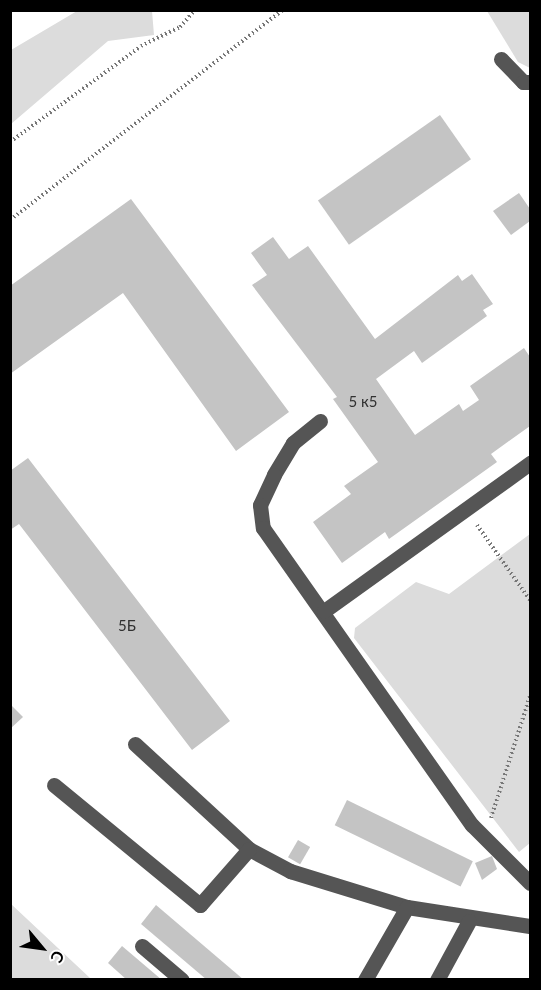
<!DOCTYPE html>
<meta charset="utf-8">
<style>
body{margin:0}
#map{position:relative;width:541px;height:990px;overflow:hidden;background:#fff;font-family:Lato,sans-serif}
div>[style]{position:absolute}
[style*='--x']{left:calc(var(--x)*1px);top:calc(var(--y)*1px);width:calc(var(--w)*1px);rotate:calc(var(--a)*1deg)}
.green>*{inset:0;background:#dcdcdc}
.building>*{inset:0;background:#c4c4c4;transform-origin:0 0}
.path>*{height:4px;margin-top:-2px;transform-origin:0;background:repeating-linear-gradient(90deg,#777 0 1.5px,transparent 0 4.5px)}
.minor>*{height:15px;margin:-7.5px;padding:0 7.5px;transform-origin:7.5px;border-radius:7.5px;background:#555}
span{translate:-50% -50%;white-space:nowrap;text-align:center;line-height:1.15;-webkit-text-stroke:5px #fff;paint-order:stroke}
.number-label{font-size:15px;color:#313131}
.number-label span{-webkit-text-stroke-width:0}
.frame{position:absolute;inset:0;border:12px solid #000;pointer-events:none}
.north{position:absolute;left:12px;top:918px;width:60px;height:60px;-webkit-text-stroke:4px #fff;paint-order:stroke;rotate:119deg;font-size:16px;font-weight:700;line-height:24px;text-align:center;color:#000}
.north::after{content:'';display:block;margin:auto;width:21px;height:27px;background:#000;clip-path:polygon(50% 0,100% 100%,50% 72%,0 100%)}
</style>
<div id="map">
<div class="green">
<i style="clip-path:polygon(77px 11px,152px 11px,154px 35px,108px 41px,11px 124px,11px 50px)"></i>
<i style="clip-path:polygon(487px 11px,530px 11px,530px 68px,518px 62px)"></i>
<i style="clip-path:polygon(530px 534px,530px 843px,519px 852px,354px 638px,355px 628px,416px 582px,449px 594px)"></i>
<i style="clip-path:polygon(11px 904px,90px 978px,113px 979px,11px 979px)"></i>
</div>
<div class="building">
<i style="left:440px;top:115px;width:54px;height:149px;rotate:55deg"></i>
<i style="clip-path:polygon(519px 193px,530px 209px,530px 221px,511px 235px,493px 211px)"></i>
<i style="clip-path:polygon(131px 199px,289px 412px,236px 451px,123px 293px,10px 374px,10px 286px)"></i>
<i style="clip-path:polygon(273px 237px,289px 259px,308px 246px,375px 339px,458px 275px,462px 281px,472px 274px,493px 304px,483px 310px,487px 316px,422px 363px,414px 351px,376px 379px,415px 435px,459px 404px,463px 411px,479px 400px,470px 386px,524px 348px,530px 357px,530px 426px,491px 454px,497px 462px,389px 539px,385px 532px,342px 563px,313px 522px,351px 494px,344px 486px,378px 462px,333px 399px,337px 397px,252px 285px,267px 275px,251px 253px)"></i>
<i style="clip-path:polygon(28px 458px,230px 721px,192px 750px,19px 524px,10px 530px,10px 471px)"></i>
<i style="clip-path:polygon(10px 704px,23px 717px,10px 729px)"></i>
<i style="left:347px;top:800px;width:140px;height:28px;rotate:26deg"></i>
<i style="left:298px;top:840px;width:14px;height:20px;rotate:30deg"></i>
<i style="clip-path:polygon(492px 856px,497px 869px,482px 880px,475px 863px)"></i>
<i style="clip-path:polygon(156px 905px,244px 980px,207px 980px,141px 924px)"></i>
<i style="clip-path:polygon(122px 946px,162px 980px,127px 980px,108px 963px)"></i>
</div>
<div class="path">
<i style="--x:10;--y:142;--w:162;--a:-36.2"></i>
<i style="--x:141;--y:46;--w:43;--a:-26"></i>
<i style="--x:180;--y:27;--w:23;--a:-49"></i>
<i style="--x:10;--y:220;--w:344;--a:-37.6"></i>
<i style="--x:477;--y:525;--w:92;--a:54.8"></i>
<i style="--x:491;--y:818;--w:128;--a:-72.3"></i>
</div>
<div class="minor">
<i style="--x:501;--y:59;--w:32;--a:46"></i>
<i style="--x:523;--y:82;--w:7;--a:0"></i>
<i style="--x:320;--y:421;--w:35;--a:141"></i>
<i style="--x:293;--y:443;--w:37;--a:121"></i>
<i style="--x:274;--y:475;--w:33;--a:115"></i>
<i style="--x:260;--y:505;--w:23;--a:83"></i>
<i style="--x:263;--y:528;--w:363;--a:54.9"></i>
<i style="--x:472;--y:825;--w:82;--a:45"></i>
<i style="--x:324;--y:611;--w:254;--a:-35.7"></i>
<i style="--x:135;--y:744;--w:155;--a:42.6"></i>
<i style="--x:249;--y:849;--w:47;--a:28.2"></i>
<i style="--x:290;--y:871;--w:122;--a:17.1"></i>
<i style="--x:407;--y:907;--w:124;--a:8.8"></i>
<i style="--x:54;--y:785;--w:189;--a:39.4"></i>
<i style="--x:200;--y:905;--w:74;--a:-48.8"></i>
<i style="--x:142;--y:946;--w:52;--a:40.4"></i>
<i style="--x:365;--y:980;--w:84;--a:-60.1"></i>
<i style="--x:437;--y:980;--w:67;--a:-61.5"></i>
</div>
<div class="number-label">
<span style="left:363px;top:402px">5 к5</span>
<span style="left:127px;top:626px">5Б</span>
</div>
<div class="frame"></div>
<div class="north">С</div>
</div>
